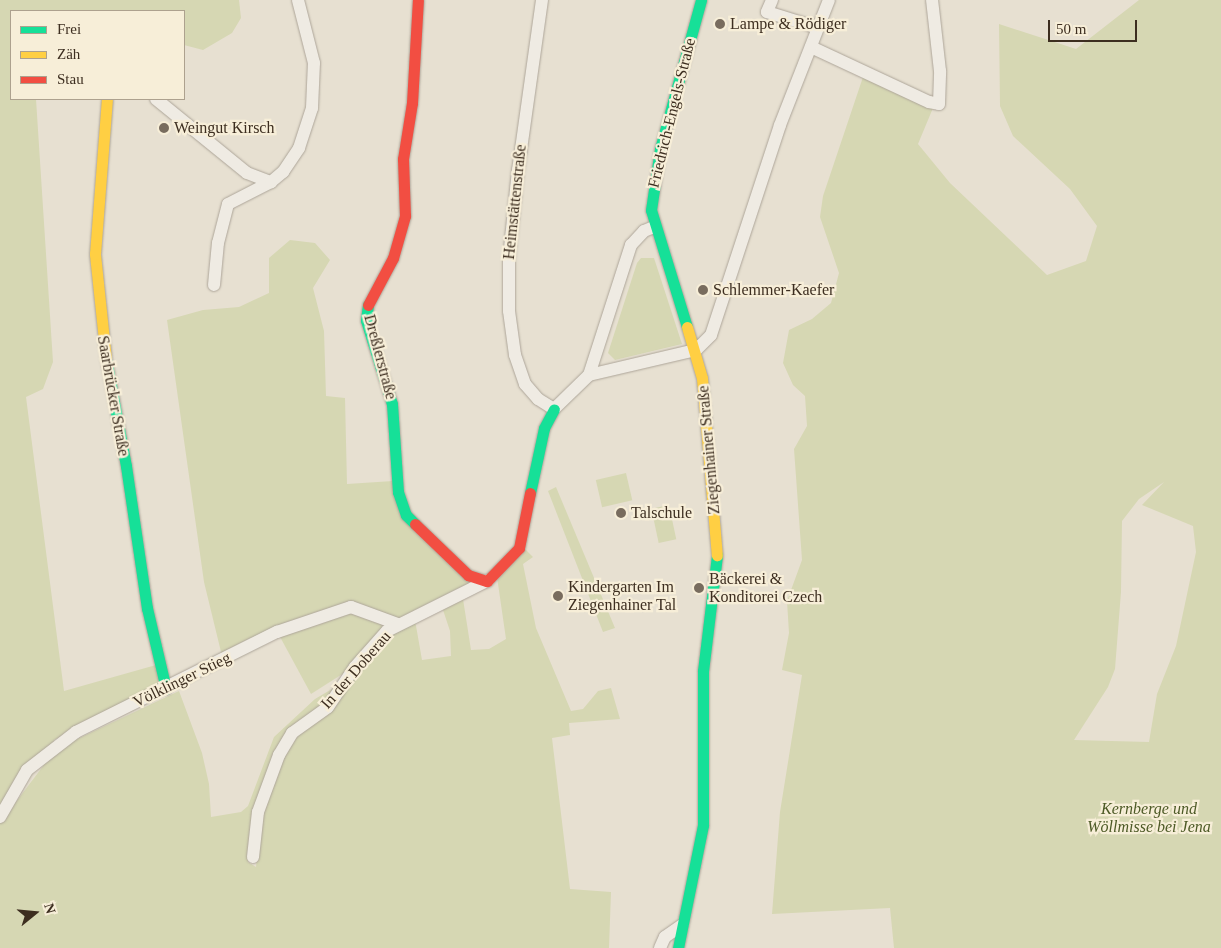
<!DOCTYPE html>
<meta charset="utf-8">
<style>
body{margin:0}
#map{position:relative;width:1221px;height:948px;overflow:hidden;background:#e7e0d1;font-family:Georgia,serif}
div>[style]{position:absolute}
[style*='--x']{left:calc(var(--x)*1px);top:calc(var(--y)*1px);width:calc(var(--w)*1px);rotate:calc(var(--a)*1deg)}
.green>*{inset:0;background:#d6d7b3;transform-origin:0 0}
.roads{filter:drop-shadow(0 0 1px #ada599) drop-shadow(0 0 1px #ada599)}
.street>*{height:12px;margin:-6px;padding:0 6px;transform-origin:6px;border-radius:6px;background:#efebe3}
.fast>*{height:11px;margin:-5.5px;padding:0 5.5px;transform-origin:5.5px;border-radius:5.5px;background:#16e098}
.slow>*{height:11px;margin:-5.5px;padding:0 5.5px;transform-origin:5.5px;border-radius:5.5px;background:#ffcf43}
.jam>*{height:11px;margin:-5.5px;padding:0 5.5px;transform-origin:5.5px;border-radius:5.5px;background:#f24e42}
.dots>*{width:14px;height:14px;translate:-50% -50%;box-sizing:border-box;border:2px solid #f7eed8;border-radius:50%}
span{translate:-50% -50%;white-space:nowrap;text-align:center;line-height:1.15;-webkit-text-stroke:4.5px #f7eed8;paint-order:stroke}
.poi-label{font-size:16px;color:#3d2e20}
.left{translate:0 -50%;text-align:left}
.street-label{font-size:16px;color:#3d2e20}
.park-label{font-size:16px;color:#4d5a26;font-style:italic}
.legend{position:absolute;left:10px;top:10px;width:175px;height:90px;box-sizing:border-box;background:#f7eed8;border:1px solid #ada18e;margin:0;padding:6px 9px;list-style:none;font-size:15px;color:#3d2e20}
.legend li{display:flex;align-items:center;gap:10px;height:25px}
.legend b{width:25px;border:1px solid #ada18e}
.north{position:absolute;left:10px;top:888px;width:50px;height:50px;-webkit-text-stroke:4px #f7eed8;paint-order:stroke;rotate:73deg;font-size:14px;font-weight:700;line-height:20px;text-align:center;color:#3d2e20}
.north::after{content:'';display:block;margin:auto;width:18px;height:22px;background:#3d2e20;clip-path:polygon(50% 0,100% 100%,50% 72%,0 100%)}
.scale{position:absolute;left:1048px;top:20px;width:89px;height:22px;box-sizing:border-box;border:2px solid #3d2e20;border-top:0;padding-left:6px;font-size:15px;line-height:18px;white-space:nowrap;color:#3d2e20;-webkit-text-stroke:4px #f7eed8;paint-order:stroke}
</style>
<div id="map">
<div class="green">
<i style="clip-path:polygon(0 0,239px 0,241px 18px,232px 33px,203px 50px,184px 45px,184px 11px,11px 11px,11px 99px,36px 99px,53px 362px,43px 389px,26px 397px,64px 691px,156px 665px,159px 684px,54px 740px,53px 748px,27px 770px,0 817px)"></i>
<i style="clip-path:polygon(evenodd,1139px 0,1221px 0,1221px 948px,894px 948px,890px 908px,772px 914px,780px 812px,802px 675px,782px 670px,789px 633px,787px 601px,802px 560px,794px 449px,807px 426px,805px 396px,793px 385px,783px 363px,789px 330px,812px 319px,831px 303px,839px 273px,820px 217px,823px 196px,863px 77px,933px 108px,918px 144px,950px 183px,1047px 275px,1086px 261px,1097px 226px,1070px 189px,1013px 136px,1000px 106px,999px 24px,1076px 49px,1139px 0,1164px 482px,1142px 505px,1193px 526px,1196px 552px,1176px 646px,1157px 694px,1149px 742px,1074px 740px,1108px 687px,1115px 669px,1121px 592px,1122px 521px,1139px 499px,1164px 482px)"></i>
<i style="clip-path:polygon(290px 240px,315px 243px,330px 260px,313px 288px,324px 331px,326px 396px,345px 398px,347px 484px,393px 481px,395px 495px,472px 582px,399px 619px,363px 605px,222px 656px,204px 582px,167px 320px,203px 310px,239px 307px,269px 293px,269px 258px)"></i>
<i style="clip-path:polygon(641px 258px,654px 258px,682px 344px,615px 360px,608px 353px,637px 263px)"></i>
<i style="left:626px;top:473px;width:28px;height:31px;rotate:77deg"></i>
<i style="clip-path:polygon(556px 487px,615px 628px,603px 632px,548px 491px)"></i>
<i style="left:669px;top:505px;width:35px;height:18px;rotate:78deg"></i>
<i style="clip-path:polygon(523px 547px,533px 557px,523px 564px,536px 628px,571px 711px,583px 709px,598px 691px,611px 688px,620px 719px,569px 723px,570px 735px,552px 738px,570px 889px,611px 892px,609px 948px,0 948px,0 823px,56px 749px,179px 691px,202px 753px,209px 784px,211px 817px,241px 812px,248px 806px,274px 737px,315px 699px,337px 686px,332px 697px,291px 729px,280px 745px,253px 827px,248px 862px,256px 867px,261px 815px,274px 773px,284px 749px,296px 734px,325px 714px,355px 671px,389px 635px,400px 627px,415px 620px,422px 660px,451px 656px,450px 631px,442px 607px,463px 599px,471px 650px,489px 649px,506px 639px,497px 577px,512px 564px)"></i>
<i style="clip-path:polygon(351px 610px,374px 618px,385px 628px,344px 673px,311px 694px,279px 635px)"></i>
</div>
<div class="roads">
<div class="street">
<i style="--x:542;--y:0;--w:172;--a:98"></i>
<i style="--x:518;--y:170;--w:88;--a:95.8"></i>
<i style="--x:509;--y:258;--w:53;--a:90"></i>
<i style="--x:509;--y:311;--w:44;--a:82.2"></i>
<i style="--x:515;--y:355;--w:31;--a:71"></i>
<i style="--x:525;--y:384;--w:20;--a:49"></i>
<i style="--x:538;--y:399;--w:19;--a:32"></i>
<i style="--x:554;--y:409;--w:49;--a:-44.2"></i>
<i style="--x:589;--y:375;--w:137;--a:-72.1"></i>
<i style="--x:631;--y:245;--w:19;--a:-47"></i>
<i style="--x:644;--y:231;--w:11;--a:-22"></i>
<i style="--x:772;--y:0;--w:13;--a:113"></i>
<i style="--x:767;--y:12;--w:53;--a:17.4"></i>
<i style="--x:811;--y:47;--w:130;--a:25"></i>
<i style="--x:929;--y:102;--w:10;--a:11"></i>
<i style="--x:939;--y:104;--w:33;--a:-88"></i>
<i style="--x:940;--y:71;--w:71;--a:-96.4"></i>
<i style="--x:156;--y:99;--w:117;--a:39.1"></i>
<i style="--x:247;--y:173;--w:26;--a:21"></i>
<i style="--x:214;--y:285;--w:42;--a:-84.6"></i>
<i style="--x:218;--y:243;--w:40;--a:-75.6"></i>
<i style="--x:228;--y:204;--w:48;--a:-27.1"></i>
<i style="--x:271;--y:182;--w:16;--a:-40"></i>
<i style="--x:283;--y:172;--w:29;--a:-56"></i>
<i style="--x:299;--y:148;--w:42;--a:-72"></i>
<i style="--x:312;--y:108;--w:45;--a:-87.5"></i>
<i style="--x:314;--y:63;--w:65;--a:-104.3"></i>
<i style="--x:589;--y:375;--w:110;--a:-13.2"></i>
<i style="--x:696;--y:350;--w:21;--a:-45"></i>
<i style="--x:711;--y:335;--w:221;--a:-71.8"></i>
<i style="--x:780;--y:125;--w:134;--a:-68.6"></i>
<i style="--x:0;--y:817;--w:54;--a:-60.1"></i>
<i style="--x:27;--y:770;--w:62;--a:-37.8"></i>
<i style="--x:76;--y:732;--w:225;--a:-26.5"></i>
<i style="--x:277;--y:632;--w:78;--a:-18.7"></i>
<i style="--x:351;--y:607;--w:50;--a:19.9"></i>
<i style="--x:253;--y:857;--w:45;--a:-83.7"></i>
<i style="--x:258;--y:812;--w:61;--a:-69.8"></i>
<i style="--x:279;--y:755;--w:26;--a:-59"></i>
<i style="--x:292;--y:733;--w:44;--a:-35.8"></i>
<i style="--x:328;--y:707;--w:48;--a:-56"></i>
<i style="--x:355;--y:667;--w:48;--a:-48.4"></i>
<i style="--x:387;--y:631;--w:112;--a:-26.6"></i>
<i style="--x:660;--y:948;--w:12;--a:-66"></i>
<i style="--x:665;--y:937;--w:21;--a:-35"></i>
</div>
<div class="fast">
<i style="--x:368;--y:305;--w:15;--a:98"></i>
<i style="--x:366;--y:320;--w:88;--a:72.8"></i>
<i style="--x:392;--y:404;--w:88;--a:86.1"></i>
<i style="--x:398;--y:492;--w:24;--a:71"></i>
<i style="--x:406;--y:515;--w:13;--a:45"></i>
<i style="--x:687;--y:327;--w:122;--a:-107.1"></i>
<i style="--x:651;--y:210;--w:62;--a:-81.6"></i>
<i style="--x:660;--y:149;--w:155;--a:-74.6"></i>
<i style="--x:106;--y:359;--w:109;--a:79.4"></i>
<i style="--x:126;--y:466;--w:144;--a:81.6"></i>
<i style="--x:147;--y:608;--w:83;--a:76.8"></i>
<i style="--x:530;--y:493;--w:66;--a:-77.8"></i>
<i style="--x:544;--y:428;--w:21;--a:-62"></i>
<i style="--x:678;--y:948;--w:126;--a:-78.5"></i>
<i style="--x:703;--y:825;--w:154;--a:-90"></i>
<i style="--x:703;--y:671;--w:117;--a:-83.1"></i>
</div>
<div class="slow">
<i style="--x:687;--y:327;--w:53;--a:73.6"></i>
<i style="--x:702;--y:378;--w:178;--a:85.2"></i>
<i style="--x:106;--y:359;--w:106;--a:-96"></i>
<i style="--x:95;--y:254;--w:155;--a:-85.6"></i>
</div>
<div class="jam">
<i style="--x:368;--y:305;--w:53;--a:-62"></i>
<i style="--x:393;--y:258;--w:44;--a:-74.1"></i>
<i style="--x:405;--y:216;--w:57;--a:-92"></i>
<i style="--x:403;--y:159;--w:57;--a:-80.9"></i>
<i style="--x:412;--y:103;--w:103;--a:-86.7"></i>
<i style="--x:415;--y:524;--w:74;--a:43.9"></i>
<i style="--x:468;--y:575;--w:20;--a:18"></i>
<i style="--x:487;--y:581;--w:46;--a:-45.9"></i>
<i style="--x:519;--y:548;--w:56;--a:-78.7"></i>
</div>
</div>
<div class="dots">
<i style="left:720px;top:24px;background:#786c5e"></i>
<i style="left:164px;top:128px;background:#786c5e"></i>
<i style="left:703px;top:290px;background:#786c5e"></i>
<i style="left:621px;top:513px;background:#786c5e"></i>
<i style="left:699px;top:588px;background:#786c5e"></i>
<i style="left:558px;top:596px;background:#786c5e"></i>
</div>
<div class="poi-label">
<span class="left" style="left:730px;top:24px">Lampe &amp; Rödiger</span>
<span class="left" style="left:174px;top:128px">Weingut Kirsch</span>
<span class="left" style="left:713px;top:290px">Schlemmer-Kaefer</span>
<span class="left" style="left:631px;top:513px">Talschule</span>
<span class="left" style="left:709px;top:588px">Bäckerei &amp;<br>Konditorei Czech</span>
<span class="left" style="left:568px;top:596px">Kindergarten Im<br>Ziegenhainer Tal</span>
</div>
<div class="street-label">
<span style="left:672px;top:113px;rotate:-76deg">Friedrich-Engels-Straße</span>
<span style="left:515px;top:202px;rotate:-84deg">Heimstättenstraße</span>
<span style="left:380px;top:357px;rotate:75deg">Dreßlerstraße</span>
<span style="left:113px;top:396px;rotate:80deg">Saarbrücker Straße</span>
<span style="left:709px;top:450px;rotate:-95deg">Ziegenhainer Straße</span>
<span style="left:356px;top:670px;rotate:-49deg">In der Doberau</span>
<span style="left:182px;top:680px;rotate:-26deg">Völklinger Stieg</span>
</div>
<div class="park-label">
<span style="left:1149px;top:818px">Kernberge und<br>Wöllmisse bei Jena</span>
</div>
<ul class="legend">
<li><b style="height:6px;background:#16e098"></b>Frei</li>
<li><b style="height:6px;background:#ffcf43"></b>Zäh</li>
<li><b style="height:6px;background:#f24e42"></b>Stau</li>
</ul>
<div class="north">N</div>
<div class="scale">50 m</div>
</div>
